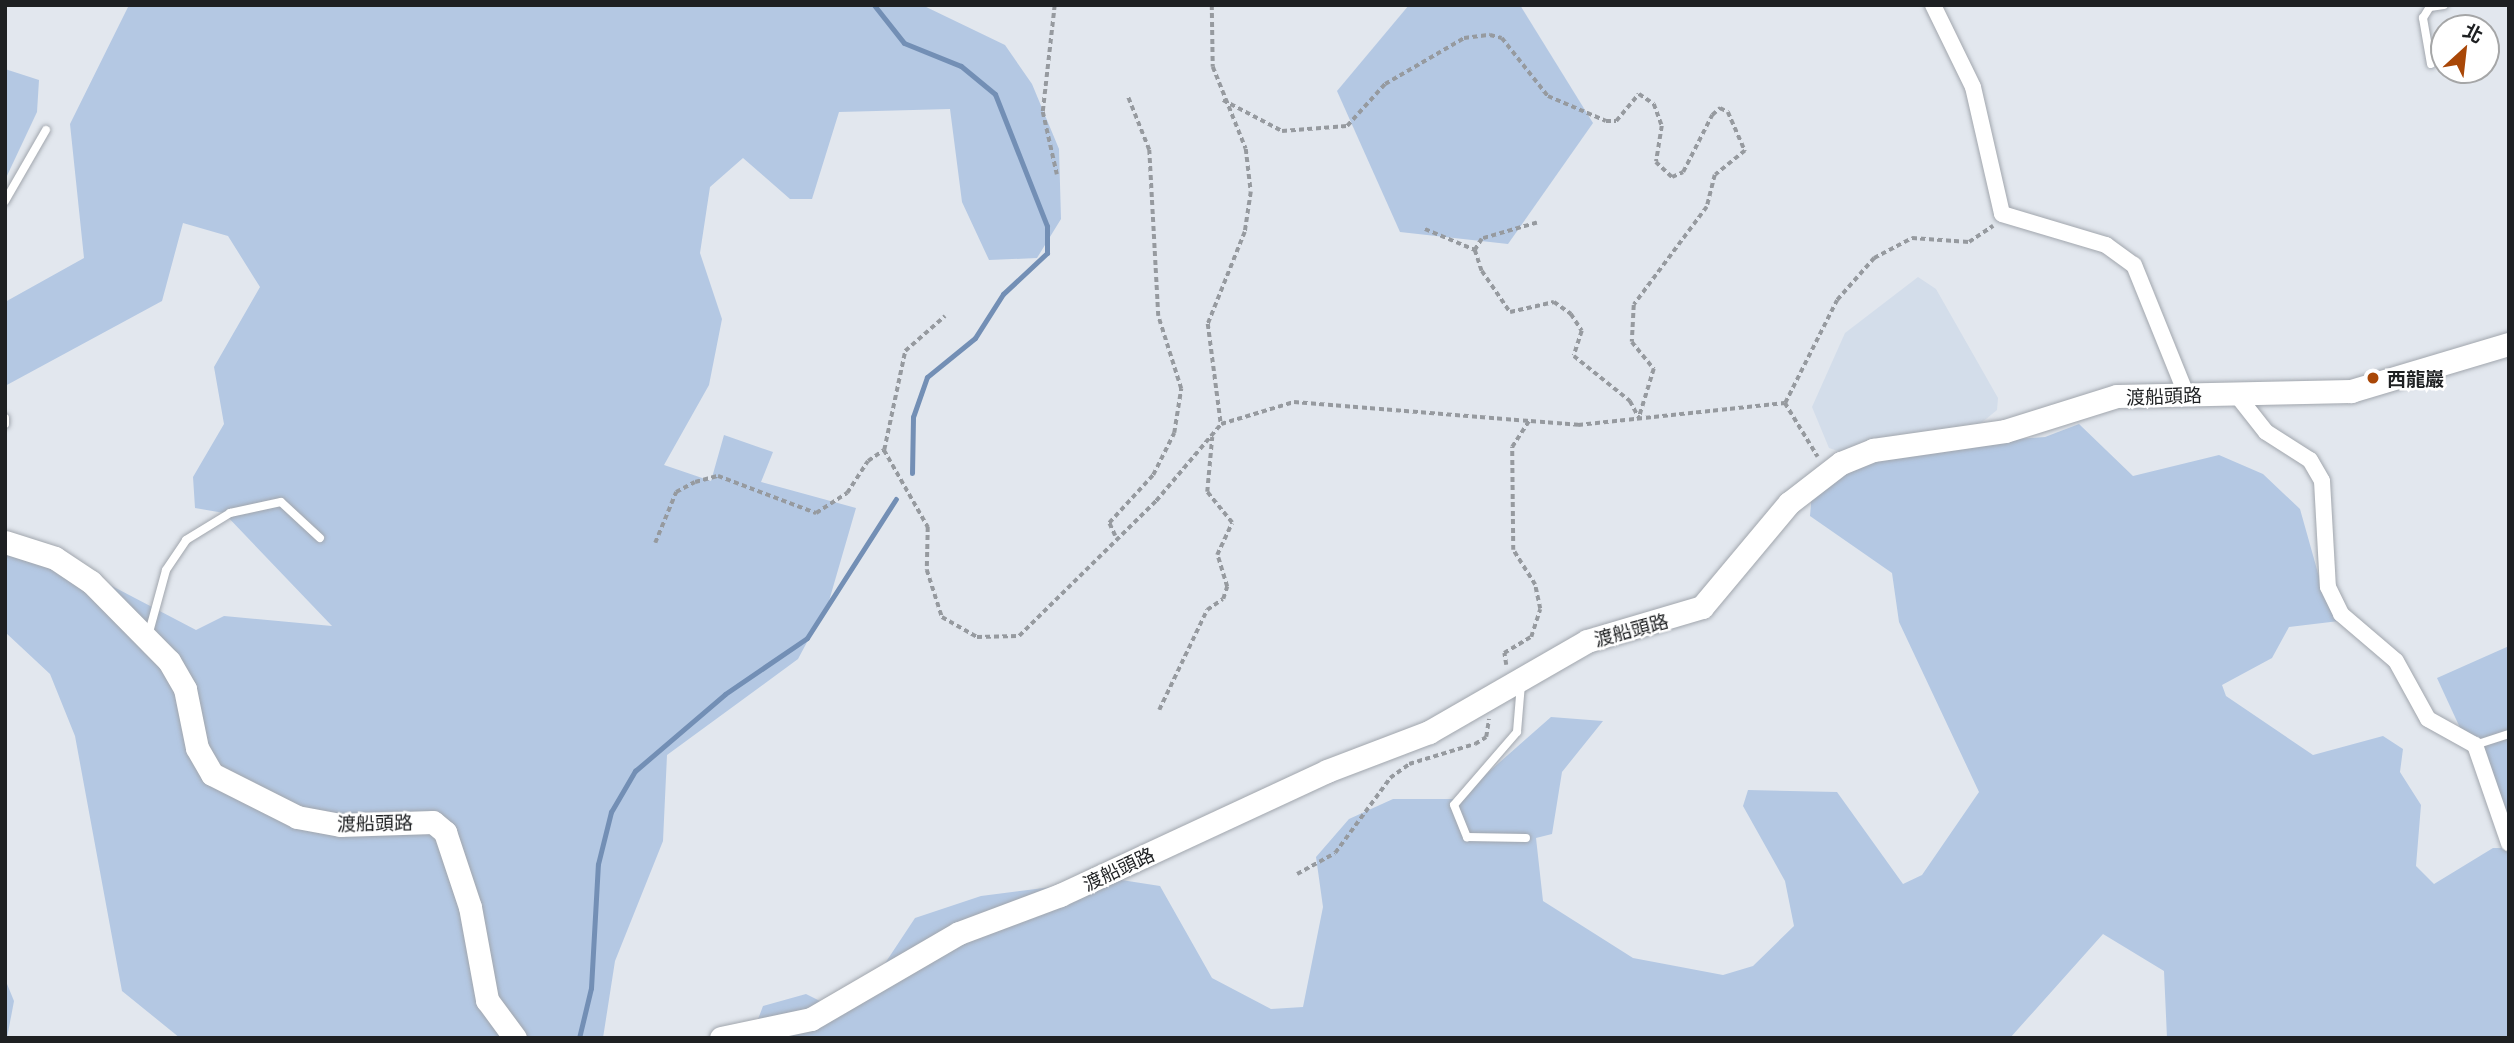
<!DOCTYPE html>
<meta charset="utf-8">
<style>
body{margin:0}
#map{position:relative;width:2514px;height:1043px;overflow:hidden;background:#e2e7ee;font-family:Georgia,"Noto Sans TC",serif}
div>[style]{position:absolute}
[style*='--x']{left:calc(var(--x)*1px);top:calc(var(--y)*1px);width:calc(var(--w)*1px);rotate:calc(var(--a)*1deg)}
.built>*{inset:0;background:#d3ddea}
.green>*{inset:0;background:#b4c8e3}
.stream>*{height:5px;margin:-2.5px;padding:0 2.5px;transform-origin:2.5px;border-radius:2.5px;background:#738fb5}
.path>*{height:3.5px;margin-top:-1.75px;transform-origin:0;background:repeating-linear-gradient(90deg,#969a9f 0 5px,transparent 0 8.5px)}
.roads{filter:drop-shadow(0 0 2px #a1a6ad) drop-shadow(0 0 2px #a1a6ad)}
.lane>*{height:8px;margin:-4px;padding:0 4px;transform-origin:4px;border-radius:4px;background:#fff}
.street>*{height:16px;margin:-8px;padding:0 8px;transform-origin:8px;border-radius:8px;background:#fff}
.secondary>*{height:23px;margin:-11.5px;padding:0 11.5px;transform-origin:11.5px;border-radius:11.5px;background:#fff}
.dots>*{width:19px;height:19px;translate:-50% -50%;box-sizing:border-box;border:4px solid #fff;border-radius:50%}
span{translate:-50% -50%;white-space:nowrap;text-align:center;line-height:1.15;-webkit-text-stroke:5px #fff;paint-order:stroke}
.poi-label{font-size:19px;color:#1e2022;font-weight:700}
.left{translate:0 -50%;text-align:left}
.street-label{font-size:19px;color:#1e2022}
.frame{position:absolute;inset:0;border:7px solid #1e2022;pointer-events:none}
.north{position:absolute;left:2430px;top:14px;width:70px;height:70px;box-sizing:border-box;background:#fff;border:2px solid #a5a6a7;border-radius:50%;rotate:27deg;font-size:19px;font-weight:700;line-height:28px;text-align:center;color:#1e2022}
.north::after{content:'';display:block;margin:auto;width:24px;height:32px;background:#a94707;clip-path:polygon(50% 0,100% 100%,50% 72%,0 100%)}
</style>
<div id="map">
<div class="built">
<i style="clip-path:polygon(1918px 277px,1936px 289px,1998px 398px,1997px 410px,1975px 428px,1841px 452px,1829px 448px,1812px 407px,1845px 333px)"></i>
</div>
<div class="green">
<i style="clip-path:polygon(129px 5px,922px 5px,1005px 45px,1032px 84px,1059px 149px,1061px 219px,1037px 258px,989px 260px,962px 202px,950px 109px,839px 112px,812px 199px,790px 199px,743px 158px,710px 187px,700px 253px,722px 319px,709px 385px,664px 465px,711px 481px,724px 435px,773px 452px,761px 482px,856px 508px,829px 601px,798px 659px,667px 755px,663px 841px,615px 961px,603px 1038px,180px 1038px,122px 991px,75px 736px,50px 674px,5px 632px,5px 530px,196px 630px,224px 616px,332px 626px,224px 513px,195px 508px,193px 477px,224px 424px,214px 367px,260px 287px,228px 236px,183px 223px,162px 301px,5px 386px,5px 302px,84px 258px,70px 124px)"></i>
<i style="clip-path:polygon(1409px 5px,1520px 5px,1593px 123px,1508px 244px,1400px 232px,1337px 91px)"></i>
<i style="clip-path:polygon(5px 69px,39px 80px,37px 112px,5px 180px)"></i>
<i style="clip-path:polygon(2079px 424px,2133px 476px,2219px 455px,2263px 474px,2300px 509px,2323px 591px,2339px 621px,2289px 627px,2272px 658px,2222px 685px,2226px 696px,2313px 755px,2383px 736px,2403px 749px,2400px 772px,2421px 805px,2416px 866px,2434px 884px,2493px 848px,2509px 848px,2509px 1038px,2167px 1038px,2164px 971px,2103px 934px,2010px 1038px,751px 1038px,763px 1006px,806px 994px,828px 1005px,868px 989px,915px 918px,981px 896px,1115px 879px,1160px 886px,1212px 978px,1271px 1009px,1303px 1007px,1323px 907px,1316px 857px,1349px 819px,1393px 799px,1458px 799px,1551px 717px,1603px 721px,1562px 772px,1552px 834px,1536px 838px,1543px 901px,1633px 958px,1723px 975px,1753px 966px,1794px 926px,1785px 881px,1743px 806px,1748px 790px,1837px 792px,1903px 884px,1922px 875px,1979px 792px,1899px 622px,1892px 573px,1810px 516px,1812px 492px,1893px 448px,2045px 437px)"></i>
<i style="clip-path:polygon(2509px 646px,2509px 834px,2437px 678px)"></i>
<i style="clip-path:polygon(5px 979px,14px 1001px,7px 1038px,5px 1038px)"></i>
</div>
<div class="stream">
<i style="--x:874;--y:5;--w:48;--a:51.7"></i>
<i style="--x:904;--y:43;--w:61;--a:22"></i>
<i style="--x:961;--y:66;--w:44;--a:39.5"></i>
<i style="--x:995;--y:94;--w:142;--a:68.5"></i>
<i style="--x:1047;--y:226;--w:27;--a:90"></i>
<i style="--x:1047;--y:253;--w:60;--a:137"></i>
<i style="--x:1003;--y:294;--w:52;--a:122.5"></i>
<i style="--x:975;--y:338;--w:62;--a:140.9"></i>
<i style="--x:927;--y:377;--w:42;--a:109.3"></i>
<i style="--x:913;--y:417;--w:56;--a:91"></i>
<i style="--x:579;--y:1038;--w:51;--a:-76.5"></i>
<i style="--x:591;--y:988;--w:124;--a:-86.8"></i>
<i style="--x:598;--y:864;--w:54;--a:-76"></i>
<i style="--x:611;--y:812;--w:48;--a:-59.7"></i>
<i style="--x:635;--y:771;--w:118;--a:-40.5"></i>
<i style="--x:725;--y:694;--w:99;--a:-34.3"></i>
<i style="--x:807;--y:638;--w:165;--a:-57.4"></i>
</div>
<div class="path">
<i style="--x:1055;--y:5;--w:108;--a:96.4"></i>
<i style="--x:1043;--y:112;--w:64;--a:77.3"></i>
<i style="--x:1212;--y:5;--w:62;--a:89.1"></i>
<i style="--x:1213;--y:67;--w:88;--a:68.1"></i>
<i style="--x:1246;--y:149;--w:43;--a:83.4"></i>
<i style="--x:1251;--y:192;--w:40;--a:98.5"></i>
<i style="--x:1245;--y:232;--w:99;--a:111.9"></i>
<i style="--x:1208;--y:324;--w:101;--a:82.6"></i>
<i style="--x:1221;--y:424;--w:76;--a:-16.8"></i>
<i style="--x:1294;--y:402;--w:285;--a:4.6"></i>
<i style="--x:1578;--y:425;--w:208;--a:-6.1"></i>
<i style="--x:1785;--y:403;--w:63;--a:58.6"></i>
<i style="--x:1223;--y:100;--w:67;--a:27.7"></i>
<i style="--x:1282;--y:131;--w:65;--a:-4.4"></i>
<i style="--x:1347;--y:126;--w:57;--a:-47.9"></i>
<i style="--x:1385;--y:84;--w:91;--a:-30.2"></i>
<i style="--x:1464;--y:38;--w:26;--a:-7"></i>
<i style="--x:1490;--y:35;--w:12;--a:14"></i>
<i style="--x:1502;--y:38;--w:74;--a:51.6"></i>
<i style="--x:1548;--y:96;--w:63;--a:23.3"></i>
<i style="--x:1606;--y:121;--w:10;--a:0"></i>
<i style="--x:1616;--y:121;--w:35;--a:-50"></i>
<i style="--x:1639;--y:94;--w:18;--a:34"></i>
<i style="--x:1654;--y:104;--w:23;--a:70"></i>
<i style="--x:1662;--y:126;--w:36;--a:99"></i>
<i style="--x:1656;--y:162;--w:22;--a:43"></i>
<i style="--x:1672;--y:177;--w:12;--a:-24"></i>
<i style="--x:1683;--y:172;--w:64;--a:-63"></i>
<i style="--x:1712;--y:115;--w:11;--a:-41"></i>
<i style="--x:1720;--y:108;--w:9;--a:27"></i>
<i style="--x:1728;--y:112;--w:43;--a:66.4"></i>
<i style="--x:1745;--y:151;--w:38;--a:141"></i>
<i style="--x:1715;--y:175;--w:33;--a:104"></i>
<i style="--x:1707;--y:207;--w:122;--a:126.7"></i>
<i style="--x:1634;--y:305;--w:37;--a:93"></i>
<i style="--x:1632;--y:342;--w:35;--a:51"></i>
<i style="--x:1654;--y:369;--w:51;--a:107"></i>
<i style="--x:1537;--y:223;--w:57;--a:163.8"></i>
<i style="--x:1482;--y:239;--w:13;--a:122"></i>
<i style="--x:1475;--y:250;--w:22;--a:72"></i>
<i style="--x:1482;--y:271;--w:50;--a:55.7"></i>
<i style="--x:1510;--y:312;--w:45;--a:-12.8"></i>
<i style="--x:1554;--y:302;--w:21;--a:35"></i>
<i style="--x:1571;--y:314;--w:20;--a:57"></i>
<i style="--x:1582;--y:331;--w:26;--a:108"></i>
<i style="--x:1574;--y:356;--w:72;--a:38.8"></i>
<i style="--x:1630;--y:401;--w:19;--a:62"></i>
<i style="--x:1425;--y:229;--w:54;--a:22.8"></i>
<i style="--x:1785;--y:403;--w:115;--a:-63.2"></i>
<i style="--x:1837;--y:300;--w:56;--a:-48.6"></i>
<i style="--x:1874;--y:258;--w:43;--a:-27.8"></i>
<i style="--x:1912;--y:238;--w:57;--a:4"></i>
<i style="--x:1969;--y:242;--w:29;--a:-34"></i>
<i style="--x:884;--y:450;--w:101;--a:-78"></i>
<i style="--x:905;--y:351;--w:53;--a:-41.2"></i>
<i style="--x:1115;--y:536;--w:14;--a:-115"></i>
<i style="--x:1109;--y:523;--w:65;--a:-47.5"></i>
<i style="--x:1153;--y:475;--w:47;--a:-63.4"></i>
<i style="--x:1174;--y:433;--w:45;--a:-81"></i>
<i style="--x:1181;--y:389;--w:77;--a:-107.5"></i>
<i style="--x:1158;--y:316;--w:166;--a:-93.1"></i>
<i style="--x:1149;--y:150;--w:59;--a:-111.8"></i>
<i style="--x:655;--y:543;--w:55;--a:-67.6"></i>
<i style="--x:676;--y:492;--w:21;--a:-28"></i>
<i style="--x:695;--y:482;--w:24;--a:-15"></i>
<i style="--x:718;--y:476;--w:105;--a:20.7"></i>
<i style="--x:816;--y:513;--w:37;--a:-33"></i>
<i style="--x:847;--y:493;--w:38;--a:-57"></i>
<i style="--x:868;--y:461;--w:19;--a:-35"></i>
<i style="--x:884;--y:450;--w:89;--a:60.3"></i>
<i style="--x:928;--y:527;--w:43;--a:91.3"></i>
<i style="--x:927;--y:570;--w:49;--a:72.3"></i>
<i style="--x:942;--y:617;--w:40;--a:29.7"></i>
<i style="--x:977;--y:637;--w:42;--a:-1.4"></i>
<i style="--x:1019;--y:636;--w:192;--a:-44.6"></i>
<i style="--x:1156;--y:501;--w:101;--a:-49.8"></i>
<i style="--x:1506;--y:665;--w:12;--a:-99"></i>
<i style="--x:1504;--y:653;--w:31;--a:-31"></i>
<i style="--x:1531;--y:637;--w:29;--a:-72"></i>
<i style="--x:1540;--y:609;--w:25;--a:-102"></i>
<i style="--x:1535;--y:585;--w:41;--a:-122.2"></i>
<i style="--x:1513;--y:550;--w:103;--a:-90.6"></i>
<i style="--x:1512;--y:447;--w:33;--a:-57"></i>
<i style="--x:1159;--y:710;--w:111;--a:-64.4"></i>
<i style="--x:1207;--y:610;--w:19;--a:-35"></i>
<i style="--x:1223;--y:599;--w:13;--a:-72"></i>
<i style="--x:1227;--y:587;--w:34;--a:-107"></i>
<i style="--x:1217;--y:555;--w:35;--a:-65"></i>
<i style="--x:1232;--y:523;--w:40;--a:-129"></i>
<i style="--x:1207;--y:492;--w:55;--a:-84.8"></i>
<i style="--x:1297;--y:874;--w:43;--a:-28.9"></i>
<i style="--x:1335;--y:853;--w:93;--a:-53.7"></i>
<i style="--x:1390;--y:778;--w:24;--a:-36"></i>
<i style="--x:1409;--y:764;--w:69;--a:-16.9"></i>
<i style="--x:1475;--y:744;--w:13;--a:-32"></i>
<i style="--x:1486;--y:737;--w:18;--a:-81"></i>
</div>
<div class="roads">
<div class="lane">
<i style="--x:2431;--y:64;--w:47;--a:-99.9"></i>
<i style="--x:2423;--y:18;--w:13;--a:-58"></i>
<i style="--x:2430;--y:7;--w:14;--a:-8"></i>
<i style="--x:5;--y:201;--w:82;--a:-60"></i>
<i style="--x:5;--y:418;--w:6;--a:90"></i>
<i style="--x:148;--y:636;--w:68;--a:-74.7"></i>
<i style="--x:166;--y:570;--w:36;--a:-56"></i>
<i style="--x:186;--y:540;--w:52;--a:-31.5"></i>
<i style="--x:230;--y:513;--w:52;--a:-12.2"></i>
<i style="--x:281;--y:502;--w:53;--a:42.7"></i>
<i style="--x:1521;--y:684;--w:48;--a:94.8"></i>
<i style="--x:1517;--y:732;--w:96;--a:130.8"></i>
<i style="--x:1454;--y:805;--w:35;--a:68"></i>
<i style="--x:1467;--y:837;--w:59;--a:1"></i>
<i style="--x:2475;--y:745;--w:36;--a:-18"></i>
</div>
<div class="street">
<i style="--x:1933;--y:5;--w:91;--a:64"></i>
<i style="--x:1973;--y:87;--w:130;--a:77.1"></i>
<i style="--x:2002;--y:214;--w:109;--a:16.6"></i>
<i style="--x:2106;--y:245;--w:34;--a:36"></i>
<i style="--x:2134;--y:265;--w:139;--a:68"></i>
<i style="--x:2236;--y:394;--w:48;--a:51.7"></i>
<i style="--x:2266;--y:432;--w:52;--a:32.5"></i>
<i style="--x:2310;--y:460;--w:24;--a:60"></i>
<i style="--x:2322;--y:481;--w:106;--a:86.8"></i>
<i style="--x:2328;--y:587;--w:30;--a:64"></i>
<i style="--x:2341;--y:614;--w:72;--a:40.5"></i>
<i style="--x:2396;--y:661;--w:66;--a:61.1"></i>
<i style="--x:2428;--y:719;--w:54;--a:29"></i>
<i style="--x:2475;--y:745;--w:104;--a:70.9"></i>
</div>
<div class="secondary">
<i style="--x:5;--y:542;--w:52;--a:17.7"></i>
<i style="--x:55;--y:558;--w:43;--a:33.7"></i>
<i style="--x:91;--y:582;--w:111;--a:45.4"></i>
<i style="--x:169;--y:661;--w:32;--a:60"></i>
<i style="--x:185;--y:689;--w:60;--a:78.5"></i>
<i style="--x:197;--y:748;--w:30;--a:60"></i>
<i style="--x:212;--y:774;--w:95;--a:26.8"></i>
<i style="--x:297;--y:817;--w:44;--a:10.5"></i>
<i style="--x:340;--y:825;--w:93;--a:-1.8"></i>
<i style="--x:433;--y:822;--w:16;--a:40"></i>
<i style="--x:445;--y:832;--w:79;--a:71.6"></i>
<i style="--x:470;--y:907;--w:95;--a:79.6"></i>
<i style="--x:487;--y:1000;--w:47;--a:53.6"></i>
<i style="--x:721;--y:1038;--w:92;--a:-11.9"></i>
<i style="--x:811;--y:1019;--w:171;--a:-30.2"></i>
<i style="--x:959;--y:933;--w:108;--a:-20.6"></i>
<i style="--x:1060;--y:895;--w:294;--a:-24.9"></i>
<i style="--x:1327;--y:771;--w:109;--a:-20.9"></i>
<i style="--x:1429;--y:732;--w:182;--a:-29.9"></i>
<i style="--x:1587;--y:641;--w:120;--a:-16.5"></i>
<i style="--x:1702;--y:607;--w:136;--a:-50.1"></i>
<i style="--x:1789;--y:503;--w:66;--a:-37.6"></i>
<i style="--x:1841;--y:463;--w:35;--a:-22"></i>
<i style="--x:1873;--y:450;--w:133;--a:-8.2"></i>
<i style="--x:2005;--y:431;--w:117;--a:-17.4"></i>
<i style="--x:2117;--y:396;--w:234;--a:-1.2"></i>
<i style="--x:2351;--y:391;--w:165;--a:-16.6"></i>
</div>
</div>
<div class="dots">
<i style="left:2373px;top:378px;background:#a94707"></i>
</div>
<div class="poi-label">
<span class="left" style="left:2387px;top:378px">西龍巖</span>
</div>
<div class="street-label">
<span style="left:2164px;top:395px;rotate:-2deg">渡船頭路</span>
<span style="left:1631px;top:629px;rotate:-15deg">渡船頭路</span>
<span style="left:375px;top:822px;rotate:-1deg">渡船頭路</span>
<span style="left:1118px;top:868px;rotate:-25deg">渡船頭路</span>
</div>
<div class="frame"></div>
<div class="north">北</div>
</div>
